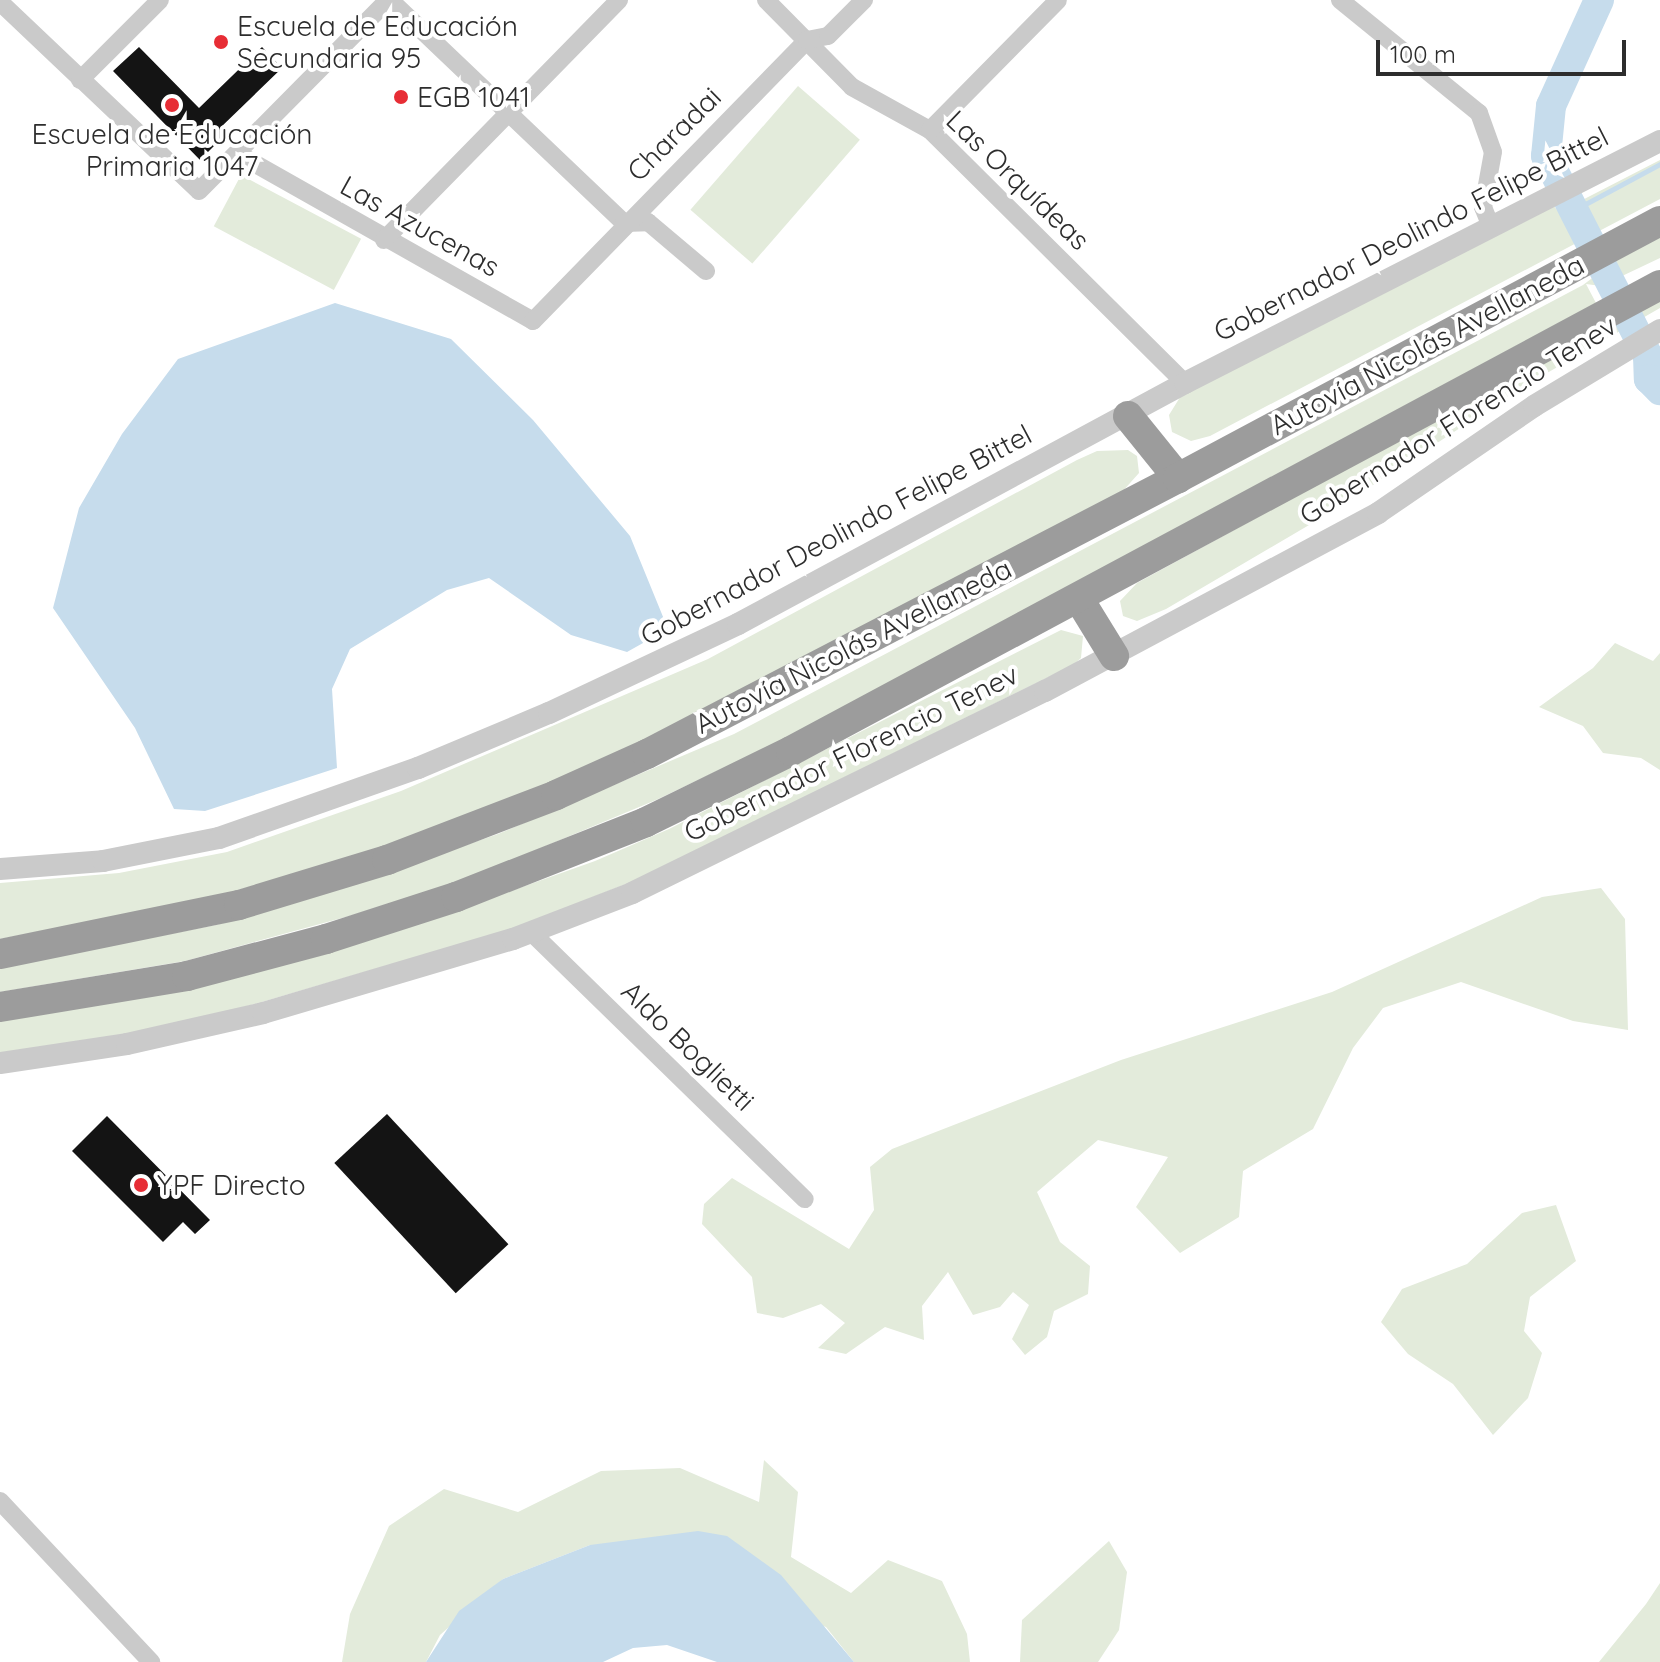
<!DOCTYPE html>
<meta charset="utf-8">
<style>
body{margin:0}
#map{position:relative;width:1660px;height:1662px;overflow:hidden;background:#fff;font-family:Quicksand,sans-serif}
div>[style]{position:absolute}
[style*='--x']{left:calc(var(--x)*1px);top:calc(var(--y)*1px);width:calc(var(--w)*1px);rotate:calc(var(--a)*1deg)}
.green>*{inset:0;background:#e3ebdb;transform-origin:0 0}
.water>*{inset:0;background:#c6dcec}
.stream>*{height:5px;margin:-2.5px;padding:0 2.5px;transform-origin:2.5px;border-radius:2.5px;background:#c6dcec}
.river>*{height:30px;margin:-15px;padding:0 15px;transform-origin:15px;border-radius:15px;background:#c6dcec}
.building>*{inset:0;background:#141414;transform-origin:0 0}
.minor>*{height:18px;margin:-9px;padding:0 9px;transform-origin:9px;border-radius:9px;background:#cacaca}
.tertiary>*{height:22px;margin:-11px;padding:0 11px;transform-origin:11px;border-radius:11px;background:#cacaca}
.trunk>*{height:30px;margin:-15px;padding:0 15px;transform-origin:15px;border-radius:15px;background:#9c9c9c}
.dots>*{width:22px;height:22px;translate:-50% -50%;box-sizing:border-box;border:4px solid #fff;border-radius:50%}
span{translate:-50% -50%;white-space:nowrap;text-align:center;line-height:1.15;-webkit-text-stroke:8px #fff;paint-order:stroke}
.poi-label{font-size:28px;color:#2d2d2d}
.left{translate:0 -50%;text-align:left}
.street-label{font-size:28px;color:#2d2d2d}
.scale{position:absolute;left:1376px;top:40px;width:250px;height:36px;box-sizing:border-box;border:4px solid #2d2d2d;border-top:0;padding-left:10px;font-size:24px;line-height:28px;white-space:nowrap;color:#2d2d2d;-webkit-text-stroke:6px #fff;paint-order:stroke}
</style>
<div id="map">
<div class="green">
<i style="left:798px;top:86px;width:82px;height:164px;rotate:41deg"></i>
<i style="clip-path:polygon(1660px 160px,1660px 199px,1210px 436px,1191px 441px,1172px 432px,1169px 415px,1182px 394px,1552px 204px,1559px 212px)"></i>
<i style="left:241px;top:175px;width:136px;height:58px;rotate:28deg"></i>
<i style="clip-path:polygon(1660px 227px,1660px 258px,1601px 286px,1586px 284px,1596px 303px,776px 743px,656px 800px,464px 880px,353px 915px,185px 961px,0 992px,0 967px,216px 925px,342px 888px,498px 834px,734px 734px,1583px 285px)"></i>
<i style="clip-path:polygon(1660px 297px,1660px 308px,1521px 388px,1338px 508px,1166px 609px,1137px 621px,1123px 616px,1120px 601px,1137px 583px)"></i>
<i style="clip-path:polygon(1128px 450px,1137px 456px,1139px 473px,1122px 492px,577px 774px,370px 853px,203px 900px,0 939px,0 883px,119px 873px,227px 852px,401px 791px,708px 659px,1077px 460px,1097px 451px)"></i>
<i style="clip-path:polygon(1061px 630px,1083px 636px,1081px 658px,1073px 665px,636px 880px,512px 929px,186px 1024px,0 1054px,0 1018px,469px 906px,595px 861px,669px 829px)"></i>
<i style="clip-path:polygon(1615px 643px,1653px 661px,1660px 653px,1660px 770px,1641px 758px,1603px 753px,1583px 726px,1539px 707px,1593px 668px)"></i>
<i style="clip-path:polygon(1601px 888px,1625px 919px,1628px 1030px,1573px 1021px,1461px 982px,1383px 1008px,1353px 1048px,1313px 1129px,1243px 1171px,1239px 1217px,1180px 1253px,1136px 1207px,1168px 1157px,1098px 1140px,1037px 1192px,1060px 1242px,1090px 1266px,1088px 1294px,1054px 1311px,1047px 1337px,1025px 1355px,1012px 1339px,1029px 1305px,1013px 1292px,1000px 1307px,973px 1315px,948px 1272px,922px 1306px,924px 1340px,885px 1327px,846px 1354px,818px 1348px,845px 1323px,821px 1304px,783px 1318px,757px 1313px,752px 1277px,702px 1224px,704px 1204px,732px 1178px,849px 1249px,874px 1210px,870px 1167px,892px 1149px,1121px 1060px,1332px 992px,1542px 897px)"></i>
<i style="clip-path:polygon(1556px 1205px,1576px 1261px,1530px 1297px,1524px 1331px,1542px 1353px,1528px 1398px,1493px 1435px,1453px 1384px,1408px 1354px,1381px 1322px,1402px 1289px,1467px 1264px,1522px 1213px)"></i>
<i style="clip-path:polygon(764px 1460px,798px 1492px,791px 1557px,851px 1593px,888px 1560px,942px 1581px,967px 1634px,970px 1662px,854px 1662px,826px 1627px,590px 1545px,503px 1579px,440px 1635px,426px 1662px,342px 1662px,350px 1614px,389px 1526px,444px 1489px,518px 1512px,601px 1471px,680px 1468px,759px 1502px)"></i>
<i style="clip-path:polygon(1109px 1541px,1127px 1572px,1119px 1630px,1098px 1662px,1020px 1662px,1022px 1620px)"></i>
<i style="clip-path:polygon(1660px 1583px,1660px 1662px,1599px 1662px,1646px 1604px)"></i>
</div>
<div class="water">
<i style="clip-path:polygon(335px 303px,451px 339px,533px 420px,630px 536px,668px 629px,627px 652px,571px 635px,489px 578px,447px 590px,350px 649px,332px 689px,337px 768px,205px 811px,174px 809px,135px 728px,53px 608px,79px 508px,122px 434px,178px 359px)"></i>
<i style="clip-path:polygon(698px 1531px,727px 1536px,781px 1575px,854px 1662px,717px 1662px,667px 1645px,633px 1648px,603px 1662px,426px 1662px,459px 1611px,503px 1579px,590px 1545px)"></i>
</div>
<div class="stream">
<i style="--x:1576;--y:209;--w:95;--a:-28.2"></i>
</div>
<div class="river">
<i style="--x:1599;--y:0;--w:116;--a:114.4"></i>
<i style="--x:1551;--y:106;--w:50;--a:95.7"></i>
<i style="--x:1546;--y:156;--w:225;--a:63"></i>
<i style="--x:1648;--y:356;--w:23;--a:88"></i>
<i style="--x:1649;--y:379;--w:16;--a:45"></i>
</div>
<div class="building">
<i style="clip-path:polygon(139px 47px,199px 108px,262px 47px,282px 68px,220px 128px,226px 134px,200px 160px,113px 71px)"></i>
<i style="left:387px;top:1114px;width:178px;height:72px;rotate:47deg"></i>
<i style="clip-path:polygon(107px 1116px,210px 1220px,195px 1234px,183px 1222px,163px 1242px,72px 1151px)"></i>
</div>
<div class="minor">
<i style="--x:390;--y:0;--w:323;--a:43.6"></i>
<i style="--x:624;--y:223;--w:24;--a:-2"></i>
<i style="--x:648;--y:222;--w:76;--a:40.2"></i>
<i style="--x:766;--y:0;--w:122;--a:45.3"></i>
<i style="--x:852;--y:87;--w:89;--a:28.9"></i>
<i style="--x:930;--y:130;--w:359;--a:44.8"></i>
<i style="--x:1340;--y:0;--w:179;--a:39.1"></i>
<i style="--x:1479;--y:113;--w:41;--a:70.3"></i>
<i style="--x:1493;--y:152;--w:56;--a:100.3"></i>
<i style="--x:1483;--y:207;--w:22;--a:68"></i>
<i style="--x:0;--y:2;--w:274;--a:43.5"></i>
<i style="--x:199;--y:191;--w:269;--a:-45.3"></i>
<i style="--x:80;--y:80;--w:113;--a:-45"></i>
<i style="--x:930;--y:130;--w:182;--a:-45.4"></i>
<i style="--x:238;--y:154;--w:339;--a:29.5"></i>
<i style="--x:533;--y:321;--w:392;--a:-45.7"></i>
<i style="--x:807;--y:40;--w:21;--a:-11"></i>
<i style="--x:828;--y:36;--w:51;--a:-45"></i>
<i style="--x:384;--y:240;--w:336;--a:-45.6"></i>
<i style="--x:532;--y:933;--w:381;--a:44.3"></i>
<i style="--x:0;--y:1501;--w:221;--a:46.8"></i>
</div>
<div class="tertiary">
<i style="--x:0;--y:869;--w:103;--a:-4.4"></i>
<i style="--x:103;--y:861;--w:118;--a:-11.2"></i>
<i style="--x:219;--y:838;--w:211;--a:-19.4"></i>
<i style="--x:418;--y:768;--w:142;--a:-22.8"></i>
<i style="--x:549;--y:713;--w:209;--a:-25.2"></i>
<i style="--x:738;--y:624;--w:508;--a:-28.33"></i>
<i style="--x:1185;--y:383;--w:533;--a:-27"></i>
<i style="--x:0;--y:1063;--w:128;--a:-8.5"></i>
<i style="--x:127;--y:1044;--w:139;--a:-12.8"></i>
<i style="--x:263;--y:1013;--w:261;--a:-16.5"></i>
<i style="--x:513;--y:939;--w:128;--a:-21.1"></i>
<i style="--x:632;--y:893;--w:460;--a:-26.1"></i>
<i style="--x:1045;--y:691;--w:378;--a:-28.1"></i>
<i style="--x:1378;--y:513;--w:189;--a:-34.4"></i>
<i style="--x:1534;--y:406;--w:147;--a:-31.1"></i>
</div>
<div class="trunk">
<i style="--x:1128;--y:416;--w:80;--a:51.1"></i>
<i style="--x:1079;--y:599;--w:67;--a:58.4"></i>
<i style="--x:0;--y:954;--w:244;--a:-11.6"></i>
<i style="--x:239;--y:905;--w:155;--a:-16.9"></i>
<i style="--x:387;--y:860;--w:181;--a:-21"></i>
<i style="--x:556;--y:795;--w:100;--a:-24.3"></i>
<i style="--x:647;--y:754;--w:598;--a:-27.46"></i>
<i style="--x:1178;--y:478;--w:546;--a:-28.07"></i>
<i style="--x:0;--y:1007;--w:190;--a:-9.4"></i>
<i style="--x:187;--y:976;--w:144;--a:-14.9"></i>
<i style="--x:326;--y:939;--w:137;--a:-17.9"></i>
<i style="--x:456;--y:897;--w:204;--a:-21.5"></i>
<i style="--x:646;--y:822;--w:161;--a:-26.1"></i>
<i style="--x:791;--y:751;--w:986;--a:-28.2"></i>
</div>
<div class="dots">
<i style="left:221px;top:42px;background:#e72d35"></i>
<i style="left:401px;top:97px;background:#e72d35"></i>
<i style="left:172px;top:105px;background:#e72d35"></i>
<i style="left:141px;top:1185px;background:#e72d35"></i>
</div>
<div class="poi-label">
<span class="left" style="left:237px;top:42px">Escuela de Educación<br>Secundaria 95</span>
<span class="left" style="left:417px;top:97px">EGB 1041</span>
<span style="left:172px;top:150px">Escuela de Educación<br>Primaria 1047</span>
<span class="left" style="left:157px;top:1185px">YPF Directo</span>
</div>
<div class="street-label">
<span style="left:674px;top:134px;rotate:-45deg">Charadai</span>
<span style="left:1018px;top:180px;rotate:44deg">Las Orquídeas</span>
<span style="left:420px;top:226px;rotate:29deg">Las Azucenas</span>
<span style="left:1411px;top:234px;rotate:-27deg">Gobernador Deolindo Felipe Bittel</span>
<span style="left:1427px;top:345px;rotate:-28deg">Autovía Nicolás Avellaneda</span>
<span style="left:1458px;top:420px;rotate:-32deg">Gobernador Florencio Tenev</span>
<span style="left:836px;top:535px;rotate:-28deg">Gobernador Deolindo Felipe Bittel</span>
<span style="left:853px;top:646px;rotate:-27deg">Autovía Nicolás Avellaneda</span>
<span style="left:851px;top:753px;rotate:-26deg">Gobernador Florencio Tenev</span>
<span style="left:688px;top:1046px;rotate:44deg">Aldo Boglietti</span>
</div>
<div class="scale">100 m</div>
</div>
